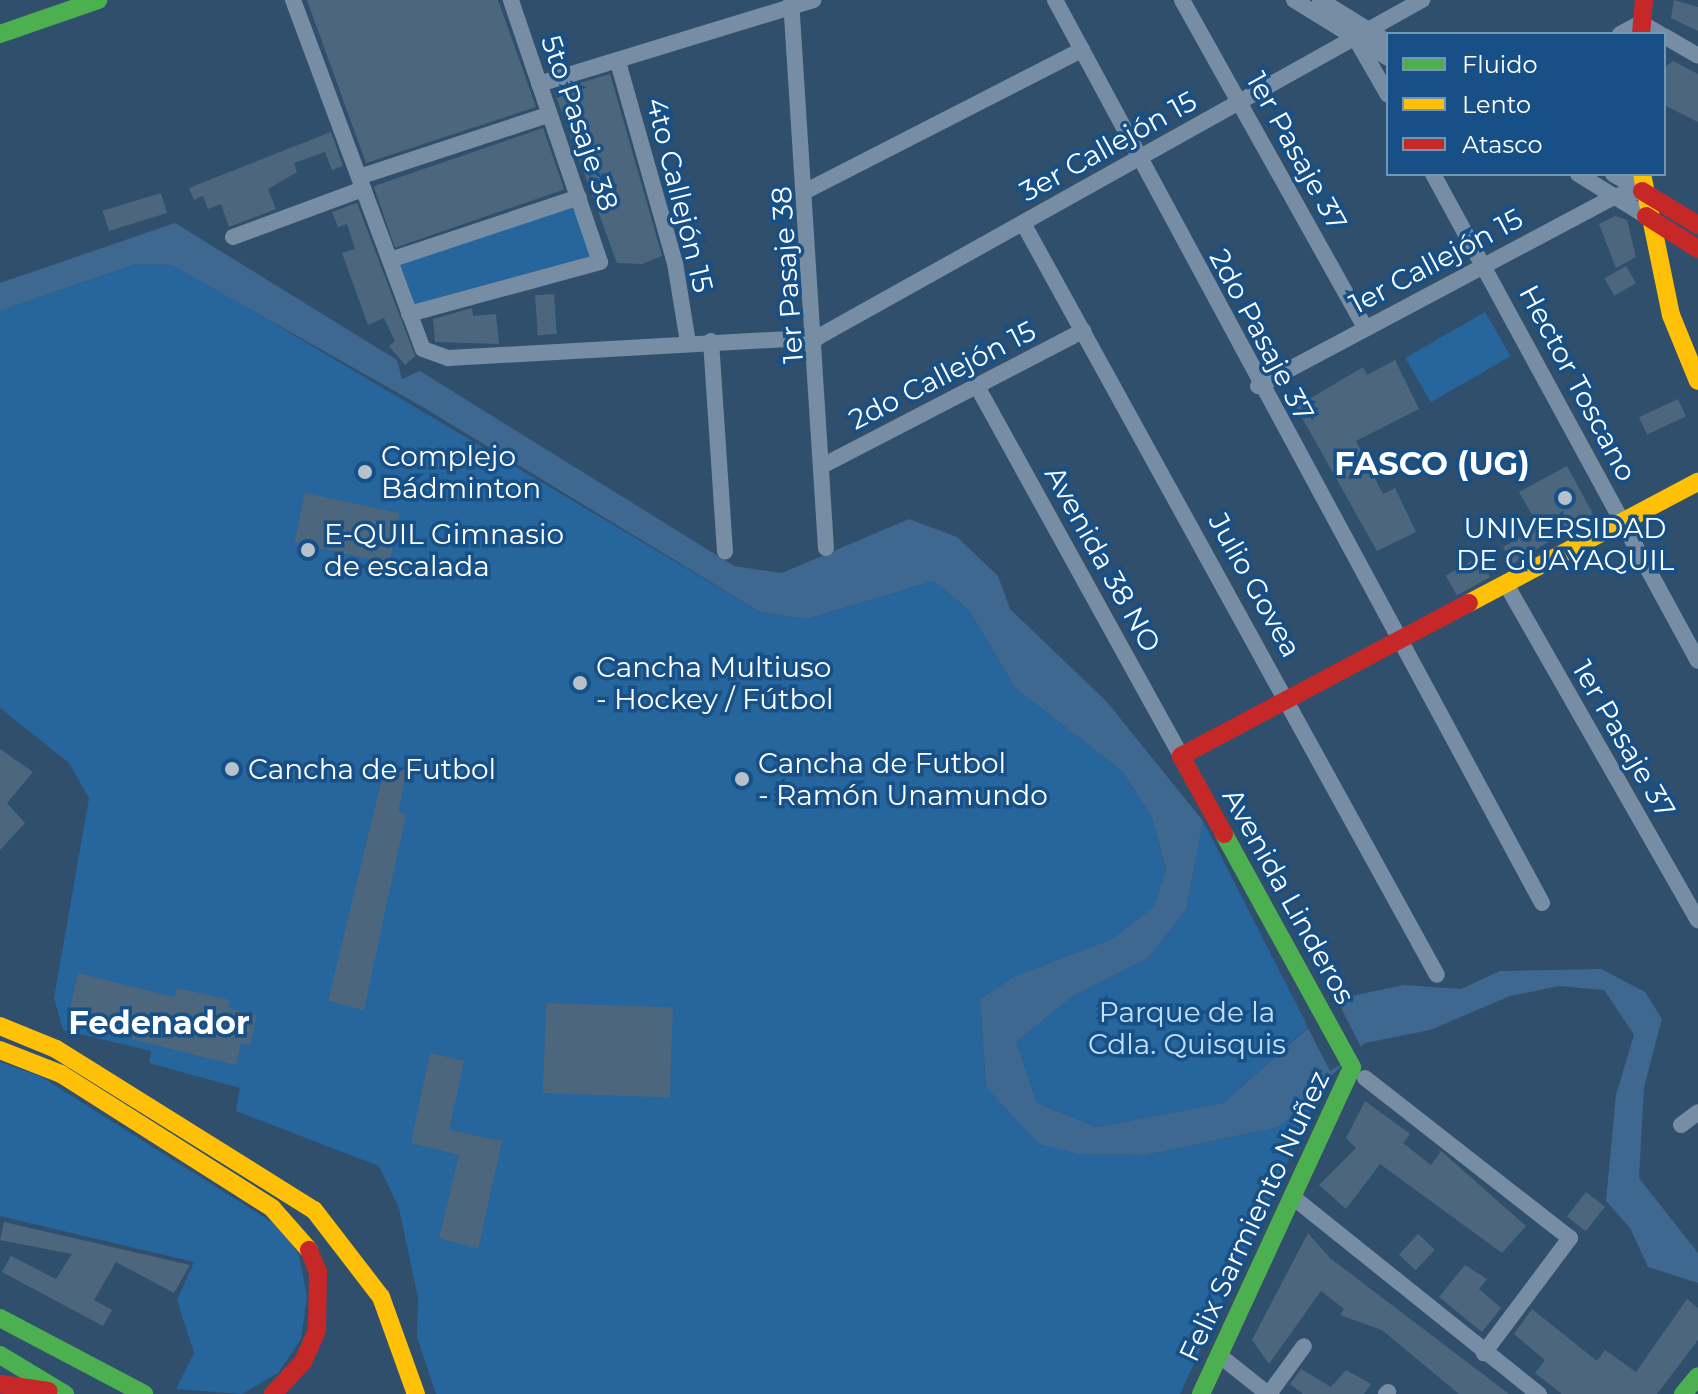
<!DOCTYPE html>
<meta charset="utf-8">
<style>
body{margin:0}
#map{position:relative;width:1698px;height:1394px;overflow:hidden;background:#304f6d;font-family:Montserrat,sans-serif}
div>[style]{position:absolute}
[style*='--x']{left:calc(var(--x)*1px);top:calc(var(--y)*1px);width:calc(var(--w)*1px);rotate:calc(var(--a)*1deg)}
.green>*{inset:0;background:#27659d;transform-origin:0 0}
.water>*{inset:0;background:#3e688f}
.pier>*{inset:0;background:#304f6d}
.building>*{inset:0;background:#4c667e;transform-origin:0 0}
.street>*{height:16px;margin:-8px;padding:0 8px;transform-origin:8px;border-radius:8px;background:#778da3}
.fast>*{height:18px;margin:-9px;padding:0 9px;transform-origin:9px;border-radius:9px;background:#4caf50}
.slow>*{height:18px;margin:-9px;padding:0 9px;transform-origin:9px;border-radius:9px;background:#ffc107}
.jam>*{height:18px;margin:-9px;padding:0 9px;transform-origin:9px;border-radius:9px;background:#c62828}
.dots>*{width:22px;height:22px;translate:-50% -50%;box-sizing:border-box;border:4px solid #165087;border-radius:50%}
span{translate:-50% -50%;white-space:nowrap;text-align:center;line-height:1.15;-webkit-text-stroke:7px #165087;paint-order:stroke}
.street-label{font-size:28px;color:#fff}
.poi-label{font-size:28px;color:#fff}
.left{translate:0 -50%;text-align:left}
.park-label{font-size:28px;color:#c2e0fa}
.quarter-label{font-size:32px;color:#fff;font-weight:700}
.legend{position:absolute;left:1386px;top:32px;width:280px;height:144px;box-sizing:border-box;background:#165087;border:2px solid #7396b7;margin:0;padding:10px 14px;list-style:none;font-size:24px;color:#fff}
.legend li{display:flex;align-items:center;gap:16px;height:40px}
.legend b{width:40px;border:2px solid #7396b7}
</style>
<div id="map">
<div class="green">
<i style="clip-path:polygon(579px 197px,600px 262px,409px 314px,390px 260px)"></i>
<i style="clip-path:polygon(136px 264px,172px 265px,211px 286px,760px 612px,807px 619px,934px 581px,969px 610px,1015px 688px,1122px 771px,1152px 817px,1166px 871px,1154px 906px,1112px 939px,1013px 977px,980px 999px,986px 1087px,1079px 1154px,1146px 1155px,1279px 1127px,1327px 1075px,1180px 1394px,436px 1394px,417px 1337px,418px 1298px,399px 1208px,379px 1166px,236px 1111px,240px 1088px,149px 1063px,151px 1051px,63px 1030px,54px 998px,89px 798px,69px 763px,0 708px,0 311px)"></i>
<i style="left:1485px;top:312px;width:51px;height:92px;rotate:60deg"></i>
<i style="clip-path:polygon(1203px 821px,1308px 1027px,1223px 1103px,1097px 1127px,1037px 1103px,1016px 1042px,1073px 996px,1148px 958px,1186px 910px)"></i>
<i style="clip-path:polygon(0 1062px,40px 1076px,281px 1228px,299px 1255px,307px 1297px,301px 1339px,278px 1373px,242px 1394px,176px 1389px,194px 1353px,177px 1300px,194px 1262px,0 1216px)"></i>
</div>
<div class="water">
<i style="clip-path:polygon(175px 223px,397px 360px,402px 379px,420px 371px,734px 566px,782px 573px,909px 519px,957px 537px,998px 576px,1010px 609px,1107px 702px,1203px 821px,1186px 910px,1148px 958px,1073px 996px,1016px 1042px,1037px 1103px,1097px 1127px,1223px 1103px,1342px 998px,1404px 985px,1461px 989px,1500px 971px,1601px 969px,1645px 992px,1662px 1019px,1644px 1087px,1639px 1178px,1698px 1253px,1698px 1283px,1648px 1267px,1630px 1228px,1606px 1201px,1616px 1095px,1634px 1035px,1604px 990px,1559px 986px,1510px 996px,1430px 1030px,1365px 1043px,1279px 1127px,1146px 1155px,1079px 1154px,1039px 1144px,986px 1087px,980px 999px,1013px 977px,1112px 939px,1154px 906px,1166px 870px,1152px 817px,1122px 771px,1015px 688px,969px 610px,934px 581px,807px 619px,760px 612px,421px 406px,172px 265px,136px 264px,0 311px,0 283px)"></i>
</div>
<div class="pier">
<i style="clip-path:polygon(1336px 998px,1363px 1051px,1330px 1071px,1306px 1024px)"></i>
</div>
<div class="building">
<i style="clip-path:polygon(307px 0,498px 0,536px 107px,366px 163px)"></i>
<i style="clip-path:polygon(1674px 0,1698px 7px,1698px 31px,1671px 18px)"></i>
<i style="clip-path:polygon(1673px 61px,1698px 74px,1698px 122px,1664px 105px,1665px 67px)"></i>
<i style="clip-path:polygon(610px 74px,662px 256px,642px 264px,617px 263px,554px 91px)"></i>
<i style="left:543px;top:128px;width:65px;height:179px;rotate:71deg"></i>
<i style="clip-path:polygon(331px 132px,343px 166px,332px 170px,325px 152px,294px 163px,297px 172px,268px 189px,276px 209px,229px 227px,221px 204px,208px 209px,203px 196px,194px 200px,189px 188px)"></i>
<i style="left:161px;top:193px;width:21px;height:61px;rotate:73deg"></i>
<i style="clip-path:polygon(357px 203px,415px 356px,405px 365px,389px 346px,395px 341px,384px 318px,368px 325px,342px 253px,355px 249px,347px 224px,338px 227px,332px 212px)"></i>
<i style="clip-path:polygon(1615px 216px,1627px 220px,1636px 257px,1616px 268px,1599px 224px)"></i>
<i style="left:1626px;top:266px;width:20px;height:25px;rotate:60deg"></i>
<i style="left:554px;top:294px;width:40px;height:19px;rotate:86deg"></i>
<i style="clip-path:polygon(472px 308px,473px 316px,496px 314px,499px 344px,435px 342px,433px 319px)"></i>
<i style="clip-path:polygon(1395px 360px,1419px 409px,1356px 441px,1383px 494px,1395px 488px,1416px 532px,1377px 551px,1296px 407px,1363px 367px,1367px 375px)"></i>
<i style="left:1678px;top:399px;width:19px;height:43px;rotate:65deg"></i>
<i style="clip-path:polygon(1567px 466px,1593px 514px,1513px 564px,1503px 547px,1539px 527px,1519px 492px)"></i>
<i style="left:305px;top:493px;width:97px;height:51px;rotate:12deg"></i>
<i style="left:1479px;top:557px;width:23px;height:38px;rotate:61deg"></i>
<i style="clip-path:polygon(0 749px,33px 772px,7px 803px,25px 823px,0 850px)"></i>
<i style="clip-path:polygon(385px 766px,407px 770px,398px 812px,406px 814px,364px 1010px,328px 1001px)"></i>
<i style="clip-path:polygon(78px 973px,174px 997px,177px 988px,230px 1000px,228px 1008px,257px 1015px,250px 1045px,241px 1043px,236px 1065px,67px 1023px)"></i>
<i style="left:546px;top:1003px;width:127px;height:90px;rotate:2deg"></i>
<i style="clip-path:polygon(430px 1053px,464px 1061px,449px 1130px,502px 1141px,478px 1249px,439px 1238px,459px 1155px,411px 1143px)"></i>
<i style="clip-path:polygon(1365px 1101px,1410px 1134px,1403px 1143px,1431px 1165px,1441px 1151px,1526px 1226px,1502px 1253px,1380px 1164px,1346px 1209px,1319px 1185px,1356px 1148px,1346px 1138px)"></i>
<i style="left:1586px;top:1192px;width:24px;height:31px;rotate:38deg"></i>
<i style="clip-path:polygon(4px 1222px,190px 1265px,174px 1293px,116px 1262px,94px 1300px,112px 1310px,103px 1326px,2px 1272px,11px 1256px,56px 1279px,72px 1254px,0 1240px)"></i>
<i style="clip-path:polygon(1308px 1233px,1330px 1258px,1509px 1394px,1459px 1394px,1382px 1330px,1340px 1315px,1344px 1309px,1321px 1291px,1269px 1364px,1252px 1340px)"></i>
<i style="left:1418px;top:1234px;width:23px;height:28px;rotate:43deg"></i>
<i style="clip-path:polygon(1465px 1265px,1487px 1279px,1479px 1289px,1501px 1308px,1482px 1332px,1439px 1297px)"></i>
<i style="clip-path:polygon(1687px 1299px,1698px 1308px,1698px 1340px,1657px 1394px,1562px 1394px,1535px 1373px,1545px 1360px,1514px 1334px,1532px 1309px,1597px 1361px,1605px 1350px,1636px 1372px)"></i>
<i style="clip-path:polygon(1301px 1369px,1331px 1387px,1346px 1370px,1371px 1384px,1364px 1394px,1303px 1394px,1290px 1384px)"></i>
</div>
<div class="street">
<i style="--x:293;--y:0;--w:372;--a:69.6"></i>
<i style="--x:423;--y:349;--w:27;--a:20"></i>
<i style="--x:448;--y:358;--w:371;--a:-3.2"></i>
<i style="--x:818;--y:337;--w:692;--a:-29.16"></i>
<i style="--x:791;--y:0;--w:549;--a:86.35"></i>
<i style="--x:1055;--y:0;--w:1026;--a:61.66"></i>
<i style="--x:1182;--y:0;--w:376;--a:60.8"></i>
<i style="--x:1294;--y:0;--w:110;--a:31.7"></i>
<i style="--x:1320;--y:0;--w:80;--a:31.7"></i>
<i style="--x:1620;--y:34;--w:24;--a:-28"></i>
<i style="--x:1641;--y:23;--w:22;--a:30"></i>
<i style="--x:1664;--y:36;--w:39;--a:30"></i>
<i style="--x:1357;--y:41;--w:62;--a:60.1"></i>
<i style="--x:618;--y:62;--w:209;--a:74.2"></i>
<i style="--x:675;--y:263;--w:80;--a:80.7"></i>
<i style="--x:539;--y:84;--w:287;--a:-17"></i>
<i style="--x:1433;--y:174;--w:554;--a:61.45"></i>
<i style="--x:1578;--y:174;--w:80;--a:31.7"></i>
<i style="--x:1613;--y:174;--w:34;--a:30"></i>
<i style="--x:359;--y:177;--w:199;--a:-18.2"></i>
<i style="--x:808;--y:190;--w:308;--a:-27.1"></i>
<i style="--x:1023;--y:223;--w:858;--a:61.17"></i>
<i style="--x:233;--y:237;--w:139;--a:-20.3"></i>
<i style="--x:390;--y:260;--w:199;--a:-18.4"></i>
<i style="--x:409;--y:314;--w:198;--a:-15.2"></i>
<i style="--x:600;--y:262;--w:277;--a:-108.8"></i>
<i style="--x:711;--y:341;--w:211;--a:86.2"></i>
<i style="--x:1258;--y:386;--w:404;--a:-28"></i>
<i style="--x:1615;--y:196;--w:27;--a:-10"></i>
<i style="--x:978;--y:388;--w:420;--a:61.1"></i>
<i style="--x:824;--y:465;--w:292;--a:-27.4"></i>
<i style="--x:1506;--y:584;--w:387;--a:60.3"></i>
<i style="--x:1365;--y:1078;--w:260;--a:38"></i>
<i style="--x:1570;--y:1238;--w:144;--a:126.8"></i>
<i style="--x:1681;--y:1125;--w:21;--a:-37"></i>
<i style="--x:1294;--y:1198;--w:314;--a:38.7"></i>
<i style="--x:1219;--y:1355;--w:63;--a:38.5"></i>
<i style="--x:1269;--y:1394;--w:59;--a:-53.9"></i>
<i style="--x:1386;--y:1394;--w:3;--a:-45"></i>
</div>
<div class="fast">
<i style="--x:0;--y:34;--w:104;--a:-19.1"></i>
<i style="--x:0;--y:1318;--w:163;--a:27.8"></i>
<i style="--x:0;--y:1355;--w:76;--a:31"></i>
<i style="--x:1201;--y:1394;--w:360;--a:-65.2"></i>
<i style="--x:1352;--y:1067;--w:266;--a:-118.8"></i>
<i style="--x:1683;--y:1394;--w:23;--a:-50"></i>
</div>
<div class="slow">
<i style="--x:1642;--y:174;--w:144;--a:78.4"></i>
<i style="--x:1671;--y:315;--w:71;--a:67.8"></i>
<i style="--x:1469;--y:603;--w:259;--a:-27.9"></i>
<i style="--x:0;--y:1026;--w:61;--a:22.3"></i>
<i style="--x:56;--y:1049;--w:304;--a:32"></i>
<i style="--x:314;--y:1210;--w:110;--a:52.4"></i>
<i style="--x:381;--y:1297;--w:103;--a:70.2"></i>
<i style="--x:0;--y:1050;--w:66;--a:21.5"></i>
<i style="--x:61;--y:1074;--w:250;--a:32.4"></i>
<i style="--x:272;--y:1208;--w:56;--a:48.6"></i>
</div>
<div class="jam">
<i style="--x:1641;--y:34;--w:34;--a:-85"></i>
<i style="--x:1642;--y:191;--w:66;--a:31.3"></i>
<i style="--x:1646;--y:216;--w:62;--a:32.4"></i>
<i style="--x:1224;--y:834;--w:89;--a:-118.9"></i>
<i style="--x:1181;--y:756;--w:326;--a:-28"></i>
<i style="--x:0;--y:1384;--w:49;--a:8.1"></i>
<i style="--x:273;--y:1394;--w:44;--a:-46.8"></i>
<i style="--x:303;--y:1362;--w:35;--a:-66"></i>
<i style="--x:317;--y:1330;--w:58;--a:-89"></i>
<i style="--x:318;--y:1272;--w:24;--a:-112"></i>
</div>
<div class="dots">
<i style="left:365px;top:472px;background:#b7c1cc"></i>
<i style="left:1565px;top:498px;background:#b7c1cc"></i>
<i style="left:308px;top:550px;background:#b7c1cc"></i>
<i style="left:580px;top:683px;background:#b7c1cc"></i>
<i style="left:232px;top:769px;background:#b7c1cc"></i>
<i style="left:742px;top:779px;background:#b7c1cc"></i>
</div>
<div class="street-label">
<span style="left:580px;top:123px;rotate:71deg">5to Pasaje 38</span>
<span style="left:1108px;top:146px;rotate:-29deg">3er Callejón 15</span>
<span style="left:1297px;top:151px;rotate:61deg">1er Pasaje 37</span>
<span style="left:680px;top:195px;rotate:76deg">4to Callejón 15</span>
<span style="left:1436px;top:261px;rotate:-28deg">1er Callejón 15</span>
<span style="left:787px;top:275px;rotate:-94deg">1er Pasaje 38</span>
<span style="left:1262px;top:335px;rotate:62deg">2do Pasaje 37</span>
<span style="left:942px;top:375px;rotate:-27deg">2do Callejón 15</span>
<span style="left:1578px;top:383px;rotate:62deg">Hector Toscano</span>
<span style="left:1103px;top:559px;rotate:61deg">Avenida 38 NO</span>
<span style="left:1255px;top:585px;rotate:61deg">Julio Govea</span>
<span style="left:1624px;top:739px;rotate:60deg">1er Pasaje 37</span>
<span style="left:1289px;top:896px;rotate:61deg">Avenida Linderos</span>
<span style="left:1254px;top:1216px;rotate:-65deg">Felix Sarmiento Nuñez</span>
</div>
<div class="poi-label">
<span class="left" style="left:381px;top:472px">Complejo<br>Bádminton</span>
<span style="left:1565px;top:544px">UNIVERSIDAD<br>DE GUAYAQUIL</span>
<span class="left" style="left:324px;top:550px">E-QUIL Gimnasio<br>de escalada</span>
<span class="left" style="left:596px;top:683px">Cancha Multiuso<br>- Hockey / Fútbol</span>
<span class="left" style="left:758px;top:779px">Cancha de Futbol<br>- Ramón Unamundo</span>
<span class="left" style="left:248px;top:769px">Cancha de Futbol</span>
</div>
<div class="park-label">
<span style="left:1187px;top:1028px">Parque de la<br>Cdla. Quisquis</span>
</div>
<div class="quarter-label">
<span style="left:1432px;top:464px">FASCO (UG)</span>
<span style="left:159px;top:1023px">Fedenador</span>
</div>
<ul class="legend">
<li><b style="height:10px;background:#4caf50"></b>Fluido</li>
<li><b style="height:10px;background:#ffc107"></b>Lento</li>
<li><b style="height:10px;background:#c62828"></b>Atasco</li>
</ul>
</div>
